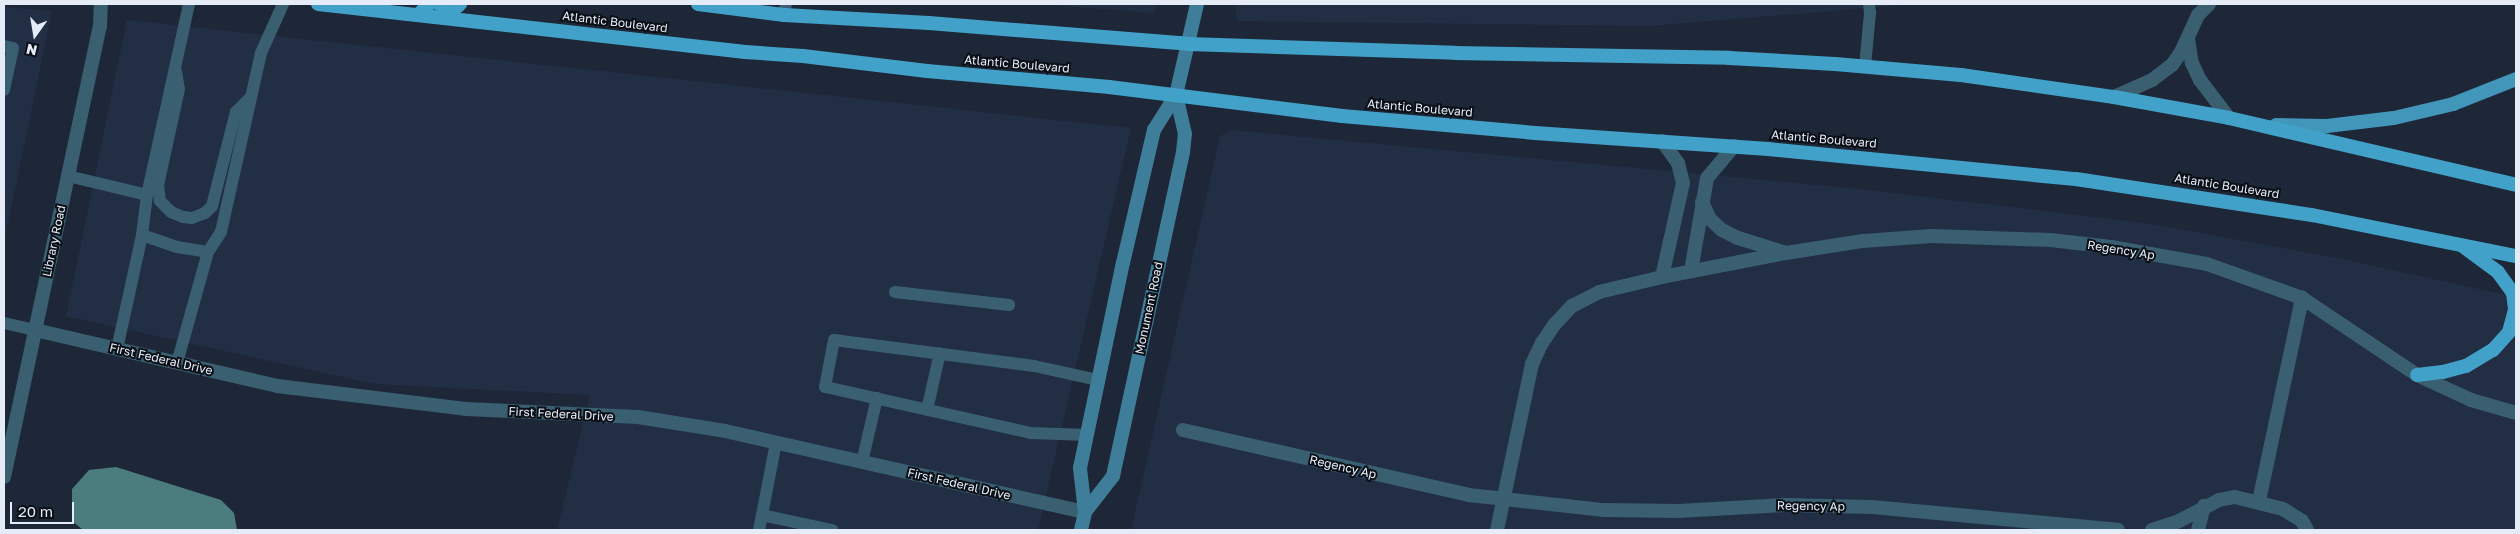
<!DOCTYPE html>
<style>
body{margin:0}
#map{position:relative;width:2520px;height:534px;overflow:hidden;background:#1d2737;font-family:"Golos Text",sans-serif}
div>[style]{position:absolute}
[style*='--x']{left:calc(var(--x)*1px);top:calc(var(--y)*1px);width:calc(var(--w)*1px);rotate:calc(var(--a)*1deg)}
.built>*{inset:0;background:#212e44}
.water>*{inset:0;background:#4c7d7e}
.service>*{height:12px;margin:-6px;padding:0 6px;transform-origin:6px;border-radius:6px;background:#395f70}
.minor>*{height:14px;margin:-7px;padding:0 7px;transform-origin:7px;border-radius:7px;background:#395f70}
.secondary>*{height:14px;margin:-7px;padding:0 7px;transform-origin:7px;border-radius:7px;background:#3f7e9a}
.primary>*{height:14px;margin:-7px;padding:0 7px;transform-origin:7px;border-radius:7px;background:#4296ba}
.trunk>*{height:14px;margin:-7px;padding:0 7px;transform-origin:7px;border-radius:7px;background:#42a1c8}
span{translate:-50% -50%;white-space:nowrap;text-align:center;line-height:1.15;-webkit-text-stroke:4px #0b1017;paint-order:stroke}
.street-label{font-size:12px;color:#e5ecf7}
.frame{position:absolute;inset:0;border:5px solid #e5ecf7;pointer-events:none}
.north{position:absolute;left:10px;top:10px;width:50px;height:50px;-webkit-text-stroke:4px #0b1017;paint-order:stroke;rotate:193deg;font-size:14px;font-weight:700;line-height:20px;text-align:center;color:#e5ecf7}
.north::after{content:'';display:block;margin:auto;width:18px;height:22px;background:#e5ecf7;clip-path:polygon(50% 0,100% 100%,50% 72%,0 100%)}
.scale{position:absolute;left:10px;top:502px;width:64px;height:22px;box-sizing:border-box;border:2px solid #e5ecf7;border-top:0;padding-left:6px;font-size:15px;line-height:18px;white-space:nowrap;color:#e5ecf7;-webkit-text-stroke:4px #0b1017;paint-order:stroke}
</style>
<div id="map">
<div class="built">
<i style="clip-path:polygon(1036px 4px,1157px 4px,1155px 13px)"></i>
<i style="clip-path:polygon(1235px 4px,1918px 4px,1649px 26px,1237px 21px)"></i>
<i style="clip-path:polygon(4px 7px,52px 11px,4px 243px)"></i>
<i style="clip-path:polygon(127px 20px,1131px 128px,1038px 530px,557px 530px,590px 395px,374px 384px,66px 316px)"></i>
<i style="clip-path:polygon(1231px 130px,1860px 189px,2153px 224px,2342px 259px,2516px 297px,2516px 530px,1131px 530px,1220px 136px)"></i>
</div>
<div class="water">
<i style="clip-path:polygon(116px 467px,221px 500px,234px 513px,237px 530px,83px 530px,72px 521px,72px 489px,89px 470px)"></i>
</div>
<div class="service">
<i style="--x:189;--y:4;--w:196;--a:102.4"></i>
<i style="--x:147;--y:195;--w:40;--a:97.1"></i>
<i style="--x:142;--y:235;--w:37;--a:19"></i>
<i style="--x:177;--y:247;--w:31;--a:9"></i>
<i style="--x:208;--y:252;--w:24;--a:-57"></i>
<i style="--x:221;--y:232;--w:183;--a:-77.4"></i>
<i style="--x:261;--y:53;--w:54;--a:-65.8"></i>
<i style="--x:784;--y:15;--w:11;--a:-80"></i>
<i style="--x:4;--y:46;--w:9;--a:13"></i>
<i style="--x:13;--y:48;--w:43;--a:102.1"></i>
<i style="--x:1865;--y:66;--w:53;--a:-84.6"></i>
<i style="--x:1870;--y:13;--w:9;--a:-96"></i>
<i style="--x:176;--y:71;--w:18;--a:81"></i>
<i style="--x:179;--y:89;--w:98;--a:102.3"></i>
<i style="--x:158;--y:185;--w:16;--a:83"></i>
<i style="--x:160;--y:201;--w:16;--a:45"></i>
<i style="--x:171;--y:212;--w:13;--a:23"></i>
<i style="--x:183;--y:217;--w:9;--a:6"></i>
<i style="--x:192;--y:218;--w:14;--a:-21"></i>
<i style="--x:205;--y:213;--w:10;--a:-45"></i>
<i style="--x:212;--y:206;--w:97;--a:-75.7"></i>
<i style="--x:236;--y:112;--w:21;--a:-45"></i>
<i style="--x:68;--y:176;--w:81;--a:13.5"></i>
<i style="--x:895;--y:292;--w:115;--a:6.5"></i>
<i style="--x:4;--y:323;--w:32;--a:13"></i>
<i style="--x:117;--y:349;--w:117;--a:-77.6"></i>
<i style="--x:177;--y:363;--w:115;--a:-74.4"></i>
<i style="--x:927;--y:410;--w:58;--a:-77.2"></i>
<i style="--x:1087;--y:435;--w:56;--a:-178"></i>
<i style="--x:1031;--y:433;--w:211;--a:-167.4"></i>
<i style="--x:825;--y:387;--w:48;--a:-79.2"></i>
<i style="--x:834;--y:340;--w:202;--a:7.4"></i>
<i style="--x:1034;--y:366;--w:66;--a:12.3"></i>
<i style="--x:862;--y:462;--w:66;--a:-76.8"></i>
<i style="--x:762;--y:515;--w:74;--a:-79.1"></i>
<i style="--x:759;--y:530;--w:15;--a:-79"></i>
<i style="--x:762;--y:515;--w:72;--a:12.1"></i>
</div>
<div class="minor">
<i style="--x:2188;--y:39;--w:24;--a:81"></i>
<i style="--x:2192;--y:63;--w:19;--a:65"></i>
<i style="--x:2200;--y:80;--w:48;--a:52.7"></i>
<i style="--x:2114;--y:97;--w:42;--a:-24.1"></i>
<i style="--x:2152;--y:80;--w:25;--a:-37"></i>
<i style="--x:2172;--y:65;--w:16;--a:-55"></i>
<i style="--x:2181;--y:52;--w:41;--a:-65.3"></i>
<i style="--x:2198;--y:15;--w:16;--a:-45"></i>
<i style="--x:1662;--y:141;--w:27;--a:54"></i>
<i style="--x:1678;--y:163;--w:21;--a:76"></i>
<i style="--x:1683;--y:183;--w:96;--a:102.6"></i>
<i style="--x:1702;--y:202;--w:19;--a:65"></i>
<i style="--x:1710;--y:219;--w:16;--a:43"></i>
<i style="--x:1722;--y:230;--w:18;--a:27"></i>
<i style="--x:1738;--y:238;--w:47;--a:17.3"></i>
<i style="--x:1691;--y:271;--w:94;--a:-80.2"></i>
<i style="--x:1707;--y:178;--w:42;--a:-49.8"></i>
<i style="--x:35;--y:330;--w:248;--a:13"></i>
<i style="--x:277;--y:386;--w:190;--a:6.9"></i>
<i style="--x:466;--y:409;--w:172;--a:2.7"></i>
<i style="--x:638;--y:417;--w:88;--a:9.1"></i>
<i style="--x:725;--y:431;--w:369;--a:12.7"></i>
<i style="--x:1183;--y:430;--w:292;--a:12.8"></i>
<i style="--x:1468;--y:495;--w:36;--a:6"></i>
<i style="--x:1504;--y:499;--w:101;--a:6.3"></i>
<i style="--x:1604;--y:510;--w:75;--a:0.8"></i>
<i style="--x:1679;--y:511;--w:106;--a:-3.2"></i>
<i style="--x:1785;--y:505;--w:87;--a:1.3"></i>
<i style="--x:1872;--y:507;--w:247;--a:5.3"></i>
<i style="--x:4;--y:477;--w:460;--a:-78"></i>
<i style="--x:100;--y:27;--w:23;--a:-88"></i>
<i style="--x:2259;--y:501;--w:208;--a:-78"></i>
<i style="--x:1497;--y:530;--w:170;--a:-78.1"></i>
<i style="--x:1532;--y:364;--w:23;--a:-65"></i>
<i style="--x:1542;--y:343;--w:23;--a:-56"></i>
<i style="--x:1555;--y:324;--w:25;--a:-47"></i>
<i style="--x:1572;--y:306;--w:30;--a:-27"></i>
<i style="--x:1599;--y:292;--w:65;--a:-13.4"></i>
<i style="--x:1662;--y:277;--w:126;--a:-11"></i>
<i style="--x:1786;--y:253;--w:78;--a:-8.9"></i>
<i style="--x:1863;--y:241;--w:69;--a:-4.1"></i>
<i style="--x:1932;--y:236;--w:119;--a:1.9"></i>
<i style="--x:2051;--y:240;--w:60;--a:6.7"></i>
<i style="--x:2111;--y:247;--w:97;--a:10"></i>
<i style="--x:2207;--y:264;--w:101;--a:19.7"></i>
<i style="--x:2302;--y:298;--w:138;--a:33.8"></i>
<i style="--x:2417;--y:375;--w:60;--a:24.8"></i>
<i style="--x:2471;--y:400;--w:47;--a:16.1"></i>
<i style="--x:2152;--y:530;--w:28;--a:-18"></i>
<i style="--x:2179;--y:521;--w:45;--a:-27.7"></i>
<i style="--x:2219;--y:500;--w:16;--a:-11"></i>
<i style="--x:2235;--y:497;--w:49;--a:14"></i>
<i style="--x:2283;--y:509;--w:22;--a:32"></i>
<i style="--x:2302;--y:521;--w:10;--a:61"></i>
<i style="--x:2198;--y:530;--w:25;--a:-76"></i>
</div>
<div class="secondary">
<i style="--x:1085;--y:512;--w:46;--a:-52.1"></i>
<i style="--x:1113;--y:476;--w:331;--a:-77.8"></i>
<i style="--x:1183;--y:152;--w:18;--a:-84"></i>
<i style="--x:1185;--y:134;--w:40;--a:-103"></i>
<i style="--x:1081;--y:530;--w:18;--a:-77"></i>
<i style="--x:1085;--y:512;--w:44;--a:-96.5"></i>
<i style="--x:1080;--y:468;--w:209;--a:-78.2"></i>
<i style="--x:1123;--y:263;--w:137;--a:-76.9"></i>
<i style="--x:1154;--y:130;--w:41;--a:-57.8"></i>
<i style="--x:1176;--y:95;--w:93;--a:-77"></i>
</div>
<div class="primary">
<i style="--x:2276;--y:125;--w:51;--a:1.1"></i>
<i style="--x:2327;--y:126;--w:67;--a:-6.8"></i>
<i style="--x:2394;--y:118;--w:61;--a:-13.3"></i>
<i style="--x:2453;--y:104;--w:68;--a:-21.6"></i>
</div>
<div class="trunk">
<i style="--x:318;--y:4;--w:430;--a:6.4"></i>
<i style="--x:745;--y:52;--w:58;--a:3.9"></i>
<i style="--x:803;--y:56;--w:125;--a:6.9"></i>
<i style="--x:927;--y:71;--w:183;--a:5"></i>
<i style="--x:1109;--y:87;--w:235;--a:7.1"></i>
<i style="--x:1342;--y:116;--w:194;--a:5"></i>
<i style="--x:1535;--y:133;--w:234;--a:3.9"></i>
<i style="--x:1768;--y:149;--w:309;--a:5.6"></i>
<i style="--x:2076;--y:179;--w:239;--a:8.7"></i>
<i style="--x:2312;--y:215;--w:208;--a:11.4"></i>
<i style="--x:439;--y:4;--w:19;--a:6"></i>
<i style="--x:458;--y:6;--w:3;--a:-45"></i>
<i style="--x:698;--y:4;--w:87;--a:7.3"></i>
<i style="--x:784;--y:15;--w:145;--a:3.2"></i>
<i style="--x:929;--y:23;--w:260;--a:4.6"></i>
<i style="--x:1188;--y:44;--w:267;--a:1.9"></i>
<i style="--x:1455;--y:53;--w:274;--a:1"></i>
<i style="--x:1729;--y:58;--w:106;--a:3.2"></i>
<i style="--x:1835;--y:64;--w:126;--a:5"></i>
<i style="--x:1961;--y:75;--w:155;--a:8.2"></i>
<i style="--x:2114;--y:97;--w:117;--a:10.3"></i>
<i style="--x:2229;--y:118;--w:295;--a:13.1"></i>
<i style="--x:418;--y:15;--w:16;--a:-45"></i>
<i style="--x:2417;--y:375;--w:26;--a:-7"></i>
<i style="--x:2443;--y:372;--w:24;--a:-15"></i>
<i style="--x:2466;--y:366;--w:31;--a:-31"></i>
<i style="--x:2493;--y:350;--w:24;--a:-48"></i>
<i style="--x:2509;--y:332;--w:24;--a:-75"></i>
<i style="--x:2515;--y:309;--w:16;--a:-97"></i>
<i style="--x:2513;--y:293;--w:26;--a:-126"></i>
<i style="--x:2498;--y:272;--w:42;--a:-143.7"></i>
</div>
<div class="street-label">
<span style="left:615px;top:22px;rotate:7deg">Atlantic Boulevard</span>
<span style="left:1017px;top:64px;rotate:5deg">Atlantic Boulevard</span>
<span style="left:1420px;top:108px;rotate:5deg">Atlantic Boulevard</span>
<span style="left:1824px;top:139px;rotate:5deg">Atlantic Boulevard</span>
<span style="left:2227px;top:186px;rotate:9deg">Atlantic Boulevard</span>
<span style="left:54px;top:241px;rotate:-78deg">Library Road</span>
<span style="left:2121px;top:250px;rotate:9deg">Regency Ap</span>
<span style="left:1149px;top:308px;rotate:-78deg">Monument Road</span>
<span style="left:161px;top:359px;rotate:13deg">First Federal Drive</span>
<span style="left:561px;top:414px;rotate:3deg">First Federal Drive</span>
<span style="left:1343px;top:467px;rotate:13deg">Regency Ap</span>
<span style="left:959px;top:484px;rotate:13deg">First Federal Drive</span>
<span style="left:1811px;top:506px;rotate:1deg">Regency Ap</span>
</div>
<div class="frame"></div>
<div class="north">N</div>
<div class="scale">20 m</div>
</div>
